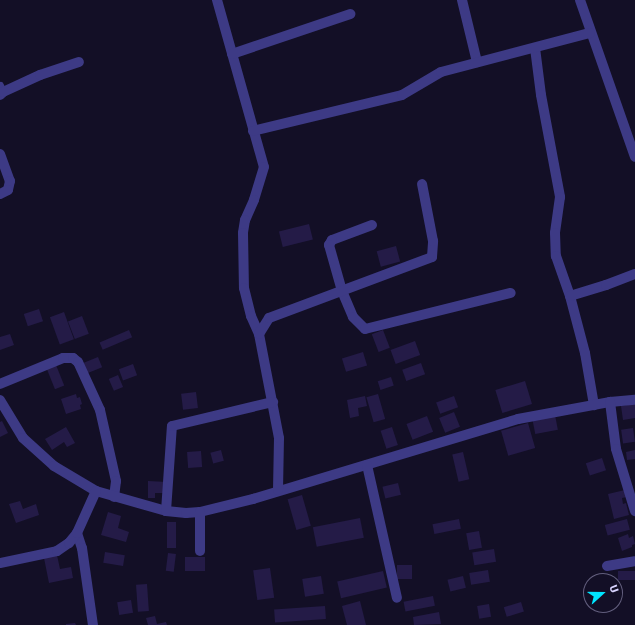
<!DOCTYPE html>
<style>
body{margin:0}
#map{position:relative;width:635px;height:625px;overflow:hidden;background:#130f26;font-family:"Fira Sans",sans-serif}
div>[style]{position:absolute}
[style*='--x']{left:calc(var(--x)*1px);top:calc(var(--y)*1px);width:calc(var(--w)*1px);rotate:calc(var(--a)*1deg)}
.building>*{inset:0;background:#241b47;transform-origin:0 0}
.lane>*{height:7px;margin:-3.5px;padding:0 3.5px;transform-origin:3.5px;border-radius:3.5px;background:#3d3a85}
.street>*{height:10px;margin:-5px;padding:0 5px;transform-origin:5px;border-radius:5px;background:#3d3a85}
span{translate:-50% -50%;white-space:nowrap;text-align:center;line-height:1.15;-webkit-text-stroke:3.5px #130f26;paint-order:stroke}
.north{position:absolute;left:583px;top:573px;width:40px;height:40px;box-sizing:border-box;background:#130f26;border:1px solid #625e7d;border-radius:50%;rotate:69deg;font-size:11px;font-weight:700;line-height:16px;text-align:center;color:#d9d4ff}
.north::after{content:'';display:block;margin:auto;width:14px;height:18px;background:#00e5ff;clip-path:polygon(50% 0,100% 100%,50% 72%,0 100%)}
</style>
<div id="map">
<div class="building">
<i style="left:309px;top:224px;width:16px;height:31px;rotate:76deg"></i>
<i style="left:396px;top:246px;width:16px;height:20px;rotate:75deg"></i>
<i style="left:39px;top:309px;width:13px;height:16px;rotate:72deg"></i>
<i style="left:64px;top:312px;width:29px;height:15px;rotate:70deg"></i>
<i style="left:82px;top:316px;width:19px;height:15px;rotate:69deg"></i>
<i style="left:129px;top:330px;width:8px;height:32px;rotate:67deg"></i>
<i style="left:383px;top:330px;width:19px;height:12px;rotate:69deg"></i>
<i style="clip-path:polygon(10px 334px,14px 345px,0 350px,0 337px)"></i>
<i style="left:415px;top:341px;width:15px;height:26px;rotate:70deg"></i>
<i style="left:363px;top:352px;width:14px;height:22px;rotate:73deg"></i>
<i style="left:98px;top:357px;width:11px;height:18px;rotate:68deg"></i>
<i style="left:421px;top:363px;width:12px;height:20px;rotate:70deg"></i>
<i style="left:133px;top:364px;width:12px;height:15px;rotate:70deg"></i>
<i style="left:56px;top:365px;width:22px;height:10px;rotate:68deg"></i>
<i style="left:118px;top:375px;width:13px;height:10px;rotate:67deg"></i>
<i style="left:391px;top:377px;width:9px;height:14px;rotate:72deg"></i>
<i style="left:525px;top:381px;width:24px;height:31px;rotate:73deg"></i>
<i style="left:196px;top:392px;width:16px;height:15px;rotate:83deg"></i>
<i style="clip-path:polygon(76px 394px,77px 398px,80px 397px,82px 404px,80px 405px,81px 409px,66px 414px,61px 399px)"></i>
<i style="left:378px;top:394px;width:26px;height:12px;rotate:74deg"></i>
<i style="clip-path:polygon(365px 396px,367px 406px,358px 408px,359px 416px,350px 418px,347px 400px)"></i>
<i style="left:454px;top:396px;width:12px;height:19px;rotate:70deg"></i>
<i style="clip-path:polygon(635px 404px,635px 418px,623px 420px,621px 406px)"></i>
<i style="left:454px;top:412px;width:16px;height:16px;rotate:68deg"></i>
<i style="left:555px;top:415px;width:15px;height:23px;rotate:79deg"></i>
<i style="left:427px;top:416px;width:17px;height:22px;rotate:69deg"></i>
<i style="clip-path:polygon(2px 421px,8px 433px,0 437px,0 422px)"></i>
<i style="left:528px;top:423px;width:26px;height:28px;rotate:74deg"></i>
<i style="clip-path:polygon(66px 427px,75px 443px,67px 447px,64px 442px,52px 450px,45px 439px)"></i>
<i style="left:392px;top:427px;width:19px;height:12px;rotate:72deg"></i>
<i style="left:633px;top:428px;width:14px;height:12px;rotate:82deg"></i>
<i style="left:221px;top:450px;width:11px;height:11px;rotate:75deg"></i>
<i style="clip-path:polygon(635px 450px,635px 459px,627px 460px,626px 452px)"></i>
<i style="left:201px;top:451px;width:16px;height:14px;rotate:86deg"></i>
<i style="left:463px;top:452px;width:28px;height:11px;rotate:77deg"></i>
<i style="left:602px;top:458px;width:13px;height:17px;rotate:72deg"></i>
<i style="clip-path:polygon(148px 481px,167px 482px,166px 493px,155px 493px,155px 498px,148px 498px)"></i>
<i style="left:398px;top:483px;width:12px;height:16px;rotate:76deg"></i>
<i style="clip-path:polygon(625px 490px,627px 497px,622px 498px,623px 504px,626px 503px,629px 515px,614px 519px,608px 494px)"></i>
<i style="left:302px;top:495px;width:32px;height:15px;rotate:74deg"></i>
<i style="clip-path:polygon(20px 501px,23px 509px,36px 504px,39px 515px,16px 523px,9px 504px)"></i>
<i style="clip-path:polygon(108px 512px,121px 516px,118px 528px,129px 532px,126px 542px,101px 535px)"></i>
<i style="left:360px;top:518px;width:20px;height:48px;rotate:79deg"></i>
<i style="left:459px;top:519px;width:10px;height:27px;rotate:79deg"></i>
<i style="left:627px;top:519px;width:11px;height:23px;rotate:75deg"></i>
<i style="left:167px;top:522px;width:9px;height:26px"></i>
<i style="left:479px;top:531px;width:17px;height:13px;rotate:80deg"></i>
<i style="clip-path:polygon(628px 534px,629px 538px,633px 536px,635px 544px,632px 545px,632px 547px,622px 551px,618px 538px)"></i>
<i style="left:494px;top:549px;width:13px;height:22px;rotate:81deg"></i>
<i style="left:105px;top:552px;width:20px;height:11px;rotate:9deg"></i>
<i style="left:168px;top:553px;width:8px;height:18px;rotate:7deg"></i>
<i style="clip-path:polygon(57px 555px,60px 569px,71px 567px,73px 578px,49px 583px,44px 558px)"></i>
<i style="left:185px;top:557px;width:20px;height:14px"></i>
<i style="left:397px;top:565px;width:15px;height:14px"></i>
<i style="left:270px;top:568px;width:30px;height:17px;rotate:82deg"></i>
<i style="left:488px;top:570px;width:12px;height:19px;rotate:81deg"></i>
<i style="left:383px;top:571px;width:17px;height:47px;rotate:77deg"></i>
<i style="left:635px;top:571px;width:9px;height:17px;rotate:90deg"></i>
<i style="left:321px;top:576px;width:18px;height:19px;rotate:81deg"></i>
<i style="left:463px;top:576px;width:12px;height:16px;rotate:76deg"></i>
<i style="left:147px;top:584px;width:27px;height:11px;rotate:86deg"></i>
<i style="left:433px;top:596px;width:10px;height:30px;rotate:79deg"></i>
<i style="left:131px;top:600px;width:13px;height:14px;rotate:81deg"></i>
<i style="clip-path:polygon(360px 601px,366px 625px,347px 625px,342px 606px)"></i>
<i style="left:521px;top:602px;width:10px;height:18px;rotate:73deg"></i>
<i style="left:489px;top:604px;width:13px;height:12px;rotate:81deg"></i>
<i style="left:325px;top:606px;width:13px;height:51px;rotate:86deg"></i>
<i style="clip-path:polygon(439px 612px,441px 624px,414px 625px,413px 617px)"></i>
<i style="clip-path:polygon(155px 616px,157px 624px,166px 622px,167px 625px,148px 625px,146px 618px)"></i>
<i style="clip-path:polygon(75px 623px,76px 625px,66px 625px,66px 624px)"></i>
</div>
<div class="lane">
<i style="--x:0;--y:85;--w:8;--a:67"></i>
</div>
<div class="street">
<i style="--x:217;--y:0;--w:173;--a:74.3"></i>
<i style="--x:264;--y:167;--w:34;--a:107"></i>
<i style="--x:254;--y:200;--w:22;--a:114"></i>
<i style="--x:245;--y:220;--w:13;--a:99"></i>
<i style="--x:243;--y:233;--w:55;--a:89"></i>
<i style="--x:244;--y:288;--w:29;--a:76"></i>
<i style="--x:251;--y:316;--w:20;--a:66"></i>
<i style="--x:462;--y:0;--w:64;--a:76.4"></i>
<i style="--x:580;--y:0;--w:166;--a:70.7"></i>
<i style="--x:535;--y:48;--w:47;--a:82.7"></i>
<i style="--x:541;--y:95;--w:104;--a:79.4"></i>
<i style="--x:560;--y:197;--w:36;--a:98"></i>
<i style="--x:555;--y:233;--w:23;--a:88"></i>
<i style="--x:556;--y:256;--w:42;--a:70.7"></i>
<i style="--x:570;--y:296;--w:59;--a:75.3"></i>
<i style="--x:585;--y:353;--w:53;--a:80.2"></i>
<i style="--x:232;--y:54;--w:125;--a:-18.7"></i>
<i style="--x:0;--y:95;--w:4;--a:-45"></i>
<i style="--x:3;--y:92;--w:41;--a:-24.7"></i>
<i style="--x:40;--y:75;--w:41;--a:-18.4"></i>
<i style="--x:253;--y:131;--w:153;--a:-13.6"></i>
<i style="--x:402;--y:95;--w:45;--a:-30.5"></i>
<i style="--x:441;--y:72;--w:154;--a:-14.7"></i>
<i style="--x:0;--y:154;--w:29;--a:70"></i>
<i style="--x:10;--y:181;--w:9;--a:103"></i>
<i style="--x:8;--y:190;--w:9;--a:153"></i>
<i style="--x:372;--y:225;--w:43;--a:159.4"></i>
<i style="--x:332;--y:240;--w:6;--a:121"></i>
<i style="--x:329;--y:245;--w:48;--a:74.2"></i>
<i style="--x:342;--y:291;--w:28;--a:67"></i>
<i style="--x:353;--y:317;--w:17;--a:45"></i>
<i style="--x:365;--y:329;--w:150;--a:-13.9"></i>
<i style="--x:570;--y:296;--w:38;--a:-17"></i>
<i style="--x:606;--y:285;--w:31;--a:-21"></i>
<i style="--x:0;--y:384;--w:68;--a:-22.4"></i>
<i style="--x:63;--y:358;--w:10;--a:0"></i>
<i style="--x:73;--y:358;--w:6;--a:39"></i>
<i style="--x:78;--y:362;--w:53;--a:65.4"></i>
<i style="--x:100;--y:410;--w:73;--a:77.3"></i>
<i style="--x:116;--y:481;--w:16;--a:97"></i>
<i style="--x:0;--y:400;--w:44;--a:58.8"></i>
<i style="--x:23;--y:438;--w:42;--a:42.1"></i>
<i style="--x:54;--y:466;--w:49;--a:30.8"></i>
<i style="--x:96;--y:491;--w:73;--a:15.9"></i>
<i style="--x:166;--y:511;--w:20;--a:6"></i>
<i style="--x:186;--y:513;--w:14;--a:-4"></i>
<i style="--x:200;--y:512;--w:55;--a:-13.8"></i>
<i style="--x:253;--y:499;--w:277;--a:-16.8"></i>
<i style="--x:518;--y:419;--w:94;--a:-10.5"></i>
<i style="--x:610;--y:402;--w:25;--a:-5"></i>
<i style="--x:610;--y:402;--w:47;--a:82.7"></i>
<i style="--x:616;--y:449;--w:65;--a:73"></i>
<i style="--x:367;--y:465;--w:136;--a:77.3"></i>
<i style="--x:278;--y:490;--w:52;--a:-88.9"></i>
<i style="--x:279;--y:438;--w:106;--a:-100.9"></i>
<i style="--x:259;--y:334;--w:19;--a:-58"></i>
<i style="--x:269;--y:318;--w:174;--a:-20.5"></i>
<i style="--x:432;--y:257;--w:16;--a:-86"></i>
<i style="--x:433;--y:241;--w:58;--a:-100.9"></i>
<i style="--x:166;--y:511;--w:85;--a:-86"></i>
<i style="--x:172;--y:426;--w:104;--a:-13.4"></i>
<i style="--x:77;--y:533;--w:16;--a:72"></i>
<i style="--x:82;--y:548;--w:78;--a:81.9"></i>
<i style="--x:200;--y:551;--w:39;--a:-90"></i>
<i style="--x:0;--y:563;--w:58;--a:-11.9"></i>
<i style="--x:57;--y:551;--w:14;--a:-34"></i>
<i style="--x:69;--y:543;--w:13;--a:-51"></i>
<i style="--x:77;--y:533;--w:46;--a:-65.7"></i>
<i style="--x:607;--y:566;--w:28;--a:-10"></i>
</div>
<div class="north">U</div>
</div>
